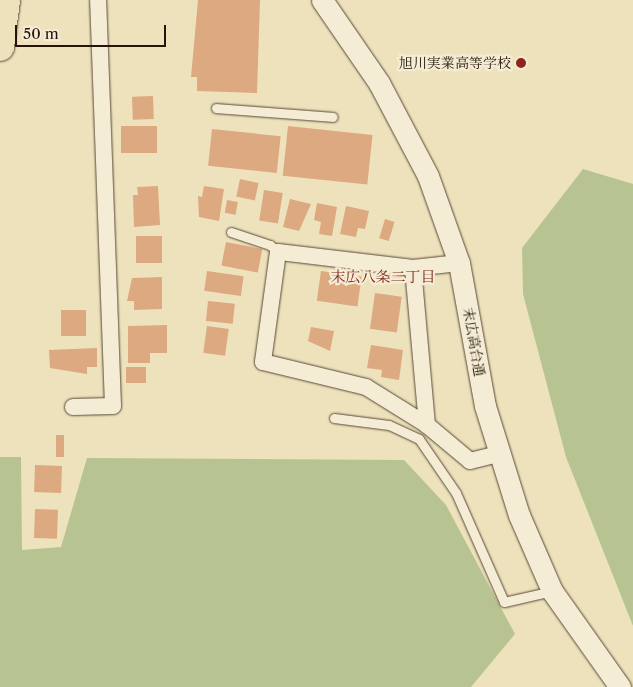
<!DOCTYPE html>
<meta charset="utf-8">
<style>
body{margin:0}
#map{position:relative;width:633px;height:687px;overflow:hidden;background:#eee2bd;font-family:"Libre Caslon Text","Noto Serif JP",serif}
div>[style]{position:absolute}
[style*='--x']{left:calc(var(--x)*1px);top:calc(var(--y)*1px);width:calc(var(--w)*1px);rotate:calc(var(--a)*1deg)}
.green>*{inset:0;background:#b8c392}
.building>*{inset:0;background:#dca980;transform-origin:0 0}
.roads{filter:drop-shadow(0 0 1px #594834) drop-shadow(0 0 1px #594834)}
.service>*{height:9px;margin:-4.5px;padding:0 4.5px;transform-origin:4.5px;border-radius:4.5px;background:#f4ecd4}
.minor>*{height:16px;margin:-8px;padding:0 8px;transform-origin:8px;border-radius:8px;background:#f4ecd4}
.tertiary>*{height:21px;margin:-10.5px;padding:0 10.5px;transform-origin:10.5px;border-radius:10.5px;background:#f4ecd4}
.trunk>*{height:28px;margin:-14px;padding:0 14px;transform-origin:14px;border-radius:14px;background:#eee2bd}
.dots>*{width:14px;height:14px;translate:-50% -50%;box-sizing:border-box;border:2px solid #f4ecd4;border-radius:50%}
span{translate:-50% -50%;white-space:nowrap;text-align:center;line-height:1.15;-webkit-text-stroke:4.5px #f4ecd4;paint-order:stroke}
.poi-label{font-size:14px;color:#271407}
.right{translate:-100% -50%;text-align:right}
.street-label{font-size:14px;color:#271407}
.neighbourhood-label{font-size:15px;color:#7a1f14}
.scale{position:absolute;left:15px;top:25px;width:151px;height:22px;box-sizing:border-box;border:2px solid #271407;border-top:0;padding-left:6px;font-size:15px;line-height:18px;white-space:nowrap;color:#271407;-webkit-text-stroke:4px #f4ecd4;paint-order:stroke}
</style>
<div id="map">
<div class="green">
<i style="clip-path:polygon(583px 169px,633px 184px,633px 626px,566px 457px,523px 294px,522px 248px)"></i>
<i style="clip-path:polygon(0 457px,21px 457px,22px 550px,61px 547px,87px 458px,404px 460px,446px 505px,515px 634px,471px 687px,0 687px)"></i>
</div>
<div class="building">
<i style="clip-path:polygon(198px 0,260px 0,257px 93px,197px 91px,197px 77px,191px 77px)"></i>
<i style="left:153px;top:96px;width:23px;height:21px;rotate:88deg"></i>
<i style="left:121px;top:126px;width:36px;height:27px"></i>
<i style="left:288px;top:126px;width:85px;height:50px;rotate:6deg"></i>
<i style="left:212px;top:129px;width:69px;height:37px;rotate:6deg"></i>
<i style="left:240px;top:179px;width:19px;height:18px;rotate:12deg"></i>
<i style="clip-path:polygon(158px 186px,160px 225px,134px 227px,133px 195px,138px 195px,137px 187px)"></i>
<i style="clip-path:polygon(204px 186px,224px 189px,219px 221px,199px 217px,198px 196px,202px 197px)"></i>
<i style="left:264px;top:190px;width:19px;height:31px;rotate:9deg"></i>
<i style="clip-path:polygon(290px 199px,311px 204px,299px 231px,283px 227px)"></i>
<i style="left:227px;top:200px;width:11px;height:13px;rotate:10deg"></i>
<i style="clip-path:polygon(317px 203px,337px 207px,332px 236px,319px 234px,321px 222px,314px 220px)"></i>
<i style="clip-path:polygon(346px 206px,369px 211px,365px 229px,358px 228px,356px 237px,340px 234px)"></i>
<i style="left:385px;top:219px;width:10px;height:20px;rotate:17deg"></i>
<i style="left:162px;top:236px;width:27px;height:26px;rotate:90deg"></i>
<i style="left:226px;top:242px;width:37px;height:24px;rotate:11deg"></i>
<i style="left:207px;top:271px;width:37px;height:20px;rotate:8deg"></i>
<i style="left:321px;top:271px;width:41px;height:30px;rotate:8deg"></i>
<i style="clip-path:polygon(162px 277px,162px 309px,134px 310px,134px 301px,127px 301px,132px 278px)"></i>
<i style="left:375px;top:293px;width:27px;height:36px;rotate:8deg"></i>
<i style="left:208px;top:301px;width:27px;height:20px;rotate:6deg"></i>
<i style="left:61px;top:310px;width:25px;height:26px"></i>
<i style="clip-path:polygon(167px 325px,167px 353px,150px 353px,150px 363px,128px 363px,128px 326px)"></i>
<i style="left:207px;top:326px;width:22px;height:27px;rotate:8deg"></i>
<i style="clip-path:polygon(311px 327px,334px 331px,330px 351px,308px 341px)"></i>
<i style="clip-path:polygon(371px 345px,403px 350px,399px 380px,381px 377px,382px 370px,367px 368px)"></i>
<i style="clip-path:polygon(97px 348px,97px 367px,87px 367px,87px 374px,50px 368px,49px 350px)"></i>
<i style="left:126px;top:367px;width:20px;height:16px"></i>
<i style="left:56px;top:435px;width:8px;height:22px"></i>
<i style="left:35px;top:465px;width:27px;height:27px;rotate:2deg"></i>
<i style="left:35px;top:509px;width:23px;height:29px;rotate:2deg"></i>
</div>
<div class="roads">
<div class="service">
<i style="--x:216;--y:108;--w:117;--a:4.4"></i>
<i style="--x:231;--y:232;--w:41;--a:18.4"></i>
<i style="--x:270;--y:245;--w:11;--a:41"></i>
<i style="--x:334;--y:418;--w:55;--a:7.3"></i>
<i style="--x:389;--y:425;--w:33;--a:25"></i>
<i style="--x:419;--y:439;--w:65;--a:55.6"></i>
<i style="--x:456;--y:493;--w:119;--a:66.2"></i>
<i style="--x:504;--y:602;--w:49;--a:-12.9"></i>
</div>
<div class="minor">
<i style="--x:459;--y:263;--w:46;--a:173.8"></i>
<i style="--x:413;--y:268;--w:136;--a:-173.2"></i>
<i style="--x:278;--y:252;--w:111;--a:97.8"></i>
<i style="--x:263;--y:362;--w:106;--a:13.6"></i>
<i style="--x:366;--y:387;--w:72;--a:31.9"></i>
<i style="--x:427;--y:425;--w:56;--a:39.9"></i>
<i style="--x:470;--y:461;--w:29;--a:-14"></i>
<i style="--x:413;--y:268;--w:158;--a:84.9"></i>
<i style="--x:73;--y:407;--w:40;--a:-1.4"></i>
<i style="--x:113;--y:406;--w:406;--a:-92.1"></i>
</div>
<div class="tertiary">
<i style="--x:322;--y:0;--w:101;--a:55.5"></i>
<i style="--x:379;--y:83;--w:105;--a:62.2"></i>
<i style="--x:428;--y:176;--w:92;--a:70.4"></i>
<i style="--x:459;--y:263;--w:145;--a:79.7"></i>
<i style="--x:485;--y:406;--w:114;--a:72.7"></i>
<i style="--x:519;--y:515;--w:83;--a:66.5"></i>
<i style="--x:552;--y:591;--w:118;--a:54.7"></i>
</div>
<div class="trunk">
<i style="--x:0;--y:47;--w:47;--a:-82.7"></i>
</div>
</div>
<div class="dots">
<i style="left:521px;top:63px;background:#8f2418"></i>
</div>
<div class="poi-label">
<span class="right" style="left:511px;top:63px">旭川実業高等学校</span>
</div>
<div class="street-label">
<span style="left:474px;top:342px;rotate:80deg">末広高台通</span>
</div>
<div class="neighbourhood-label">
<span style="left:383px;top:277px">末広八条二丁目</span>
</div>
<div class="scale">50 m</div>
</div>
